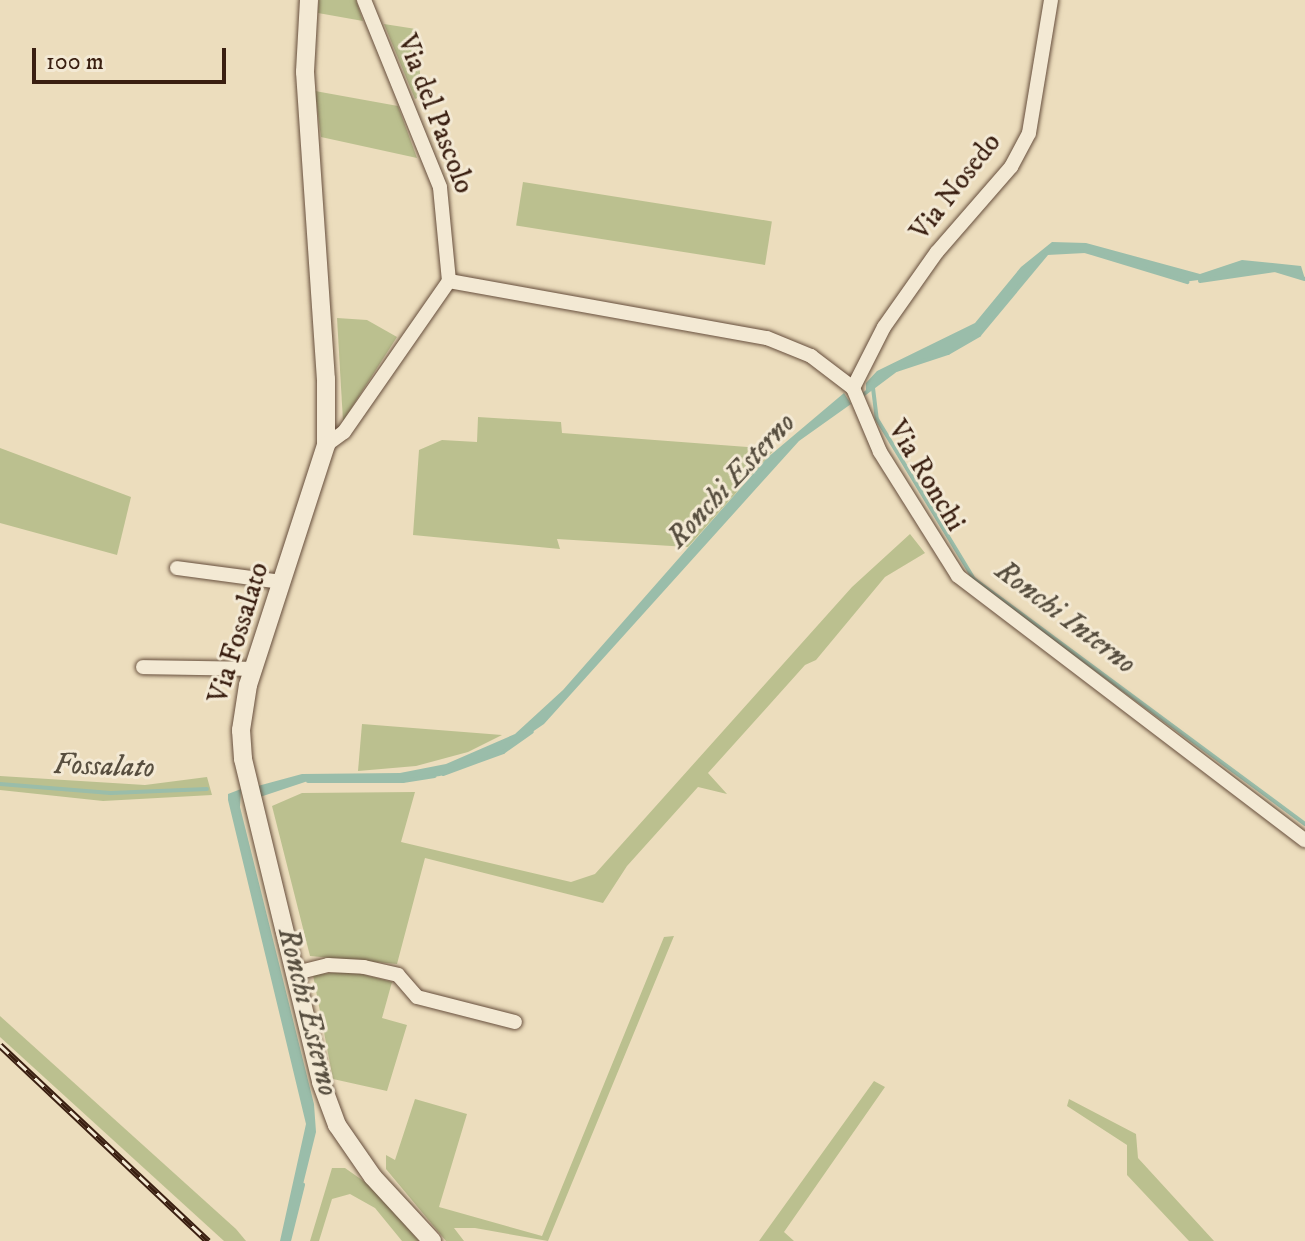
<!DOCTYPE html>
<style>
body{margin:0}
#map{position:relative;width:1305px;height:1241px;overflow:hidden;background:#ecddbd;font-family:"IM FELL DW Pica",serif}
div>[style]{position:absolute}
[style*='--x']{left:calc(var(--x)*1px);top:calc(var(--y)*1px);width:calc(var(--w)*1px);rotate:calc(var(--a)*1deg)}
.green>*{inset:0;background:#bbc08f;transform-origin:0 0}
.water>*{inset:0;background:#9abdaa}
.stream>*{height:4px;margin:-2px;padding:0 2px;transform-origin:2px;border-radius:2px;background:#9abdaa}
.roads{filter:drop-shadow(0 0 2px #664e3c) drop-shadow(0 0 2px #664e3c)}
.minor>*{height:14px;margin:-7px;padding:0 7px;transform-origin:7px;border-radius:7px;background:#f3e9d4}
.tertiary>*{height:18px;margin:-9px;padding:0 9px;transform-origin:9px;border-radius:9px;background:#f3e9d4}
.rail>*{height:7px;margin-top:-3.5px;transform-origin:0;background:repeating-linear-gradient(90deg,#f3e9d4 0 12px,#3a1f11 0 24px);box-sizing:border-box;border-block:2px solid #3a1f11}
span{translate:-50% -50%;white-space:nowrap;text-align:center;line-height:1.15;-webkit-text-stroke:6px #f3e9d4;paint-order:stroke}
.street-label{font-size:28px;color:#3a1f11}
.water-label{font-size:30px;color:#574e3f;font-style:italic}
.scale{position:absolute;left:32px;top:48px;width:194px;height:36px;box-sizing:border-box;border:4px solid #3a1f11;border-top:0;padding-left:10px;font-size:24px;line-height:28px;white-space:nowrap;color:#3a1f11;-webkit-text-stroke:6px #f3e9d4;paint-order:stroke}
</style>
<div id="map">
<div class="green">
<i style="clip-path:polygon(319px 0,356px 0,363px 21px,318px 13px)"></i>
<i style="clip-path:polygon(384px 24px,416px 29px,422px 96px,415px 99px)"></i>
<i style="clip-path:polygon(315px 91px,398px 106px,417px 158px,321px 137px)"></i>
<i style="left:523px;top:182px;width:252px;height:44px;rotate:9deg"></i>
<i style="clip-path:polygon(337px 318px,367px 320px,397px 337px,343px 421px)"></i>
<i style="clip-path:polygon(478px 417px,561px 422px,562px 433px,775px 449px,688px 547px,557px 539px,560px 549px,413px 535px,419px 450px,442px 440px,477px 442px)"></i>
<i style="clip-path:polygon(0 448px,131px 497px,117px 555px,0 523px)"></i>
<i style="clip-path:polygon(910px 534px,925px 553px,885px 577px,816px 660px,805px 665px,708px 773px,727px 794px,698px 787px,627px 866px,603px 903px,425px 858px,397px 964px,310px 956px,272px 806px,302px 793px,415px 792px,401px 842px,571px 882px,595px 874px,852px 587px)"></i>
<i style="clip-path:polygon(362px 724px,502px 735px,468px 752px,416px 766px,358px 771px)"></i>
<i style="clip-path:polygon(0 776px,145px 785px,207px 777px,212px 795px,103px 801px,0 790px)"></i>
<i style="clip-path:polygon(674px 936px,548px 1241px,475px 1228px,454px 1228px,464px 1241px,446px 1241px,386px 1169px,386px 1155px,395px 1160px,415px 1099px,467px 1114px,439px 1207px,542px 1236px,664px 937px)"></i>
<i style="clip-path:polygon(350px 971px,392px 982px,382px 1018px,407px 1025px,387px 1091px,333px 1079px,313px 975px)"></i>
<i style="clip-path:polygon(0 1016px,236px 1229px,246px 1241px,224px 1241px,0 1037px)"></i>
<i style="clip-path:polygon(874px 1081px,885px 1087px,784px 1232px,794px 1241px,759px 1241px)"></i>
<i style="clip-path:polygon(1069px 1099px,1136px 1134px,1138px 1158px,1214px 1241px,1189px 1241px,1127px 1175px,1127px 1145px,1067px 1106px)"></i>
<i style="clip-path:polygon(332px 1168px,345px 1168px,372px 1187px,419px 1241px,402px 1241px,375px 1208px,350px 1194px,332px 1199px,319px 1241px,310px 1241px)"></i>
</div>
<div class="water">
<i style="clip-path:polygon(1052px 242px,1086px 243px,1200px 274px,1242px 260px,1301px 266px,1305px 279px,1275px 270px,1183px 282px,1085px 251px,1047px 253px,979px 335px,948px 353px,896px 370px,866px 393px,866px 383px,877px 371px,975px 323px,1021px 267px)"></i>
<i style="clip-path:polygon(844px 393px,851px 404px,799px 441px,544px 724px,503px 752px,440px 776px,403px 781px,308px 781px,257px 798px,254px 787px,302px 774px,400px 773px,446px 764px,515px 734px,563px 690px,767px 458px)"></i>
<i style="clip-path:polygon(241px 789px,240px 807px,314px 1104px,316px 1132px,289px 1241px,280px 1241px,306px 1124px,228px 800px,228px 794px)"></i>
</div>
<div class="stream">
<i style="--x:1200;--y:281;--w:76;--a:-8.3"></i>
<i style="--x:1275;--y:270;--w:31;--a:17"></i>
<i style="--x:873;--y:388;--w:31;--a:83"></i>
<i style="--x:877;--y:419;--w:187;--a:58.8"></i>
<i style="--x:974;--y:579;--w:412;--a:36.5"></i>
<i style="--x:860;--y:397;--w:45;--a:-36.9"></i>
<i style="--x:896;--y:370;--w:55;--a:-18.1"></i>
<i style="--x:948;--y:353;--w:36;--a:-30"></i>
<i style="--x:979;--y:335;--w:107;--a:-50.3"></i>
<i style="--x:1047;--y:253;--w:38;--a:-3"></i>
<i style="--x:1085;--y:251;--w:107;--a:16.9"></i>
<i style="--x:443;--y:774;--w:64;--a:-20.1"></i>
<i style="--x:503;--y:752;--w:35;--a:-35"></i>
<i style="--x:308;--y:781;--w:95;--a:0"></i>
<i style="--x:403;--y:781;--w:32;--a:-9"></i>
<i style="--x:0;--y:784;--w:111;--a:4.6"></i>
<i style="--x:111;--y:793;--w:96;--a:-2.4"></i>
<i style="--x:289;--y:1241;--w:58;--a:-76"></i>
</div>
<div class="roads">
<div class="minor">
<i style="--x:449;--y:281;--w:323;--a:10.2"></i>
<i style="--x:767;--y:338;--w:48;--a:22.2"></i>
<i style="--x:811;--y:356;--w:53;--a:37.3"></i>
<i style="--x:853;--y:388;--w:69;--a:67.1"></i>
<i style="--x:880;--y:452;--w:146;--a:57.8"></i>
<i style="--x:958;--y:576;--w:436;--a:37.3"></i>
<i style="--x:853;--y:388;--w:68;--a:-63.1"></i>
<i style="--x:884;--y:327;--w:92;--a:-54.8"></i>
<i style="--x:937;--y:252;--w:113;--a:-49"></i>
<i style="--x:1011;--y:167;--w:38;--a:-62"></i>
<i style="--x:1029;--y:133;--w:135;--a:-80.6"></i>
<i style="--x:326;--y:445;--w:22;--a:-36"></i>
<i style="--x:344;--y:432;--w:184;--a:-55.2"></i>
<i style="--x:449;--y:281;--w:94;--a:-95.5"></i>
<i style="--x:440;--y:187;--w:202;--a:-112.1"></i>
<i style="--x:177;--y:568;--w:106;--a:7.6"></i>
<i style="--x:143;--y:667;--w:111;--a:1"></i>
<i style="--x:296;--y:973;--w:33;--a:-14"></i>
<i style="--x:328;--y:965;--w:36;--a:3"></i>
<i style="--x:364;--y:967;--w:35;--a:13"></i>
<i style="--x:398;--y:975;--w:29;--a:49"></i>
<i style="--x:417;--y:997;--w:101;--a:14.3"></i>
</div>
<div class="tertiary">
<i style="--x:309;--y:0;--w:72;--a:93.2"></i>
<i style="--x:305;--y:72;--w:308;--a:86.1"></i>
<i style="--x:326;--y:379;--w:66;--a:90"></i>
<i style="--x:326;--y:445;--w:252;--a:108"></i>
<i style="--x:248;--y:685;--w:46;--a:98.8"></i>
<i style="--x:241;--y:730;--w:29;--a:86"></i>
<i style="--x:243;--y:759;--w:332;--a:76.4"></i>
<i style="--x:321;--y:1082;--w:46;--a:69.6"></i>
<i style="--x:337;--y:1125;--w:63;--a:55.3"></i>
<i style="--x:373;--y:1177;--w:87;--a:47.3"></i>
</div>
</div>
<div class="rail">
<i style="--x:0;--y:1045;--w:286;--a:43.3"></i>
</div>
<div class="street-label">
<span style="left:435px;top:114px;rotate:69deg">Via del Pascolo</span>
<span style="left:956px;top:187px;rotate:-52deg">Via Nosedo</span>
<span style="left:926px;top:476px;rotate:59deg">Via Ronchi</span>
<span style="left:239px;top:633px;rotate:-73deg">Via Fossalato</span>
</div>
<div class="water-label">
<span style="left:732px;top:481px;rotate:-47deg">Ronchi Esterno</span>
<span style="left:1065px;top:618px;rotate:37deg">Ronchi Interno</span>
<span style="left:104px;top:767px;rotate:2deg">Fossalato</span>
<span style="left:307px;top:1012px;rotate:76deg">Ronchi Esterno</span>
</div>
<div class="scale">100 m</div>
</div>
